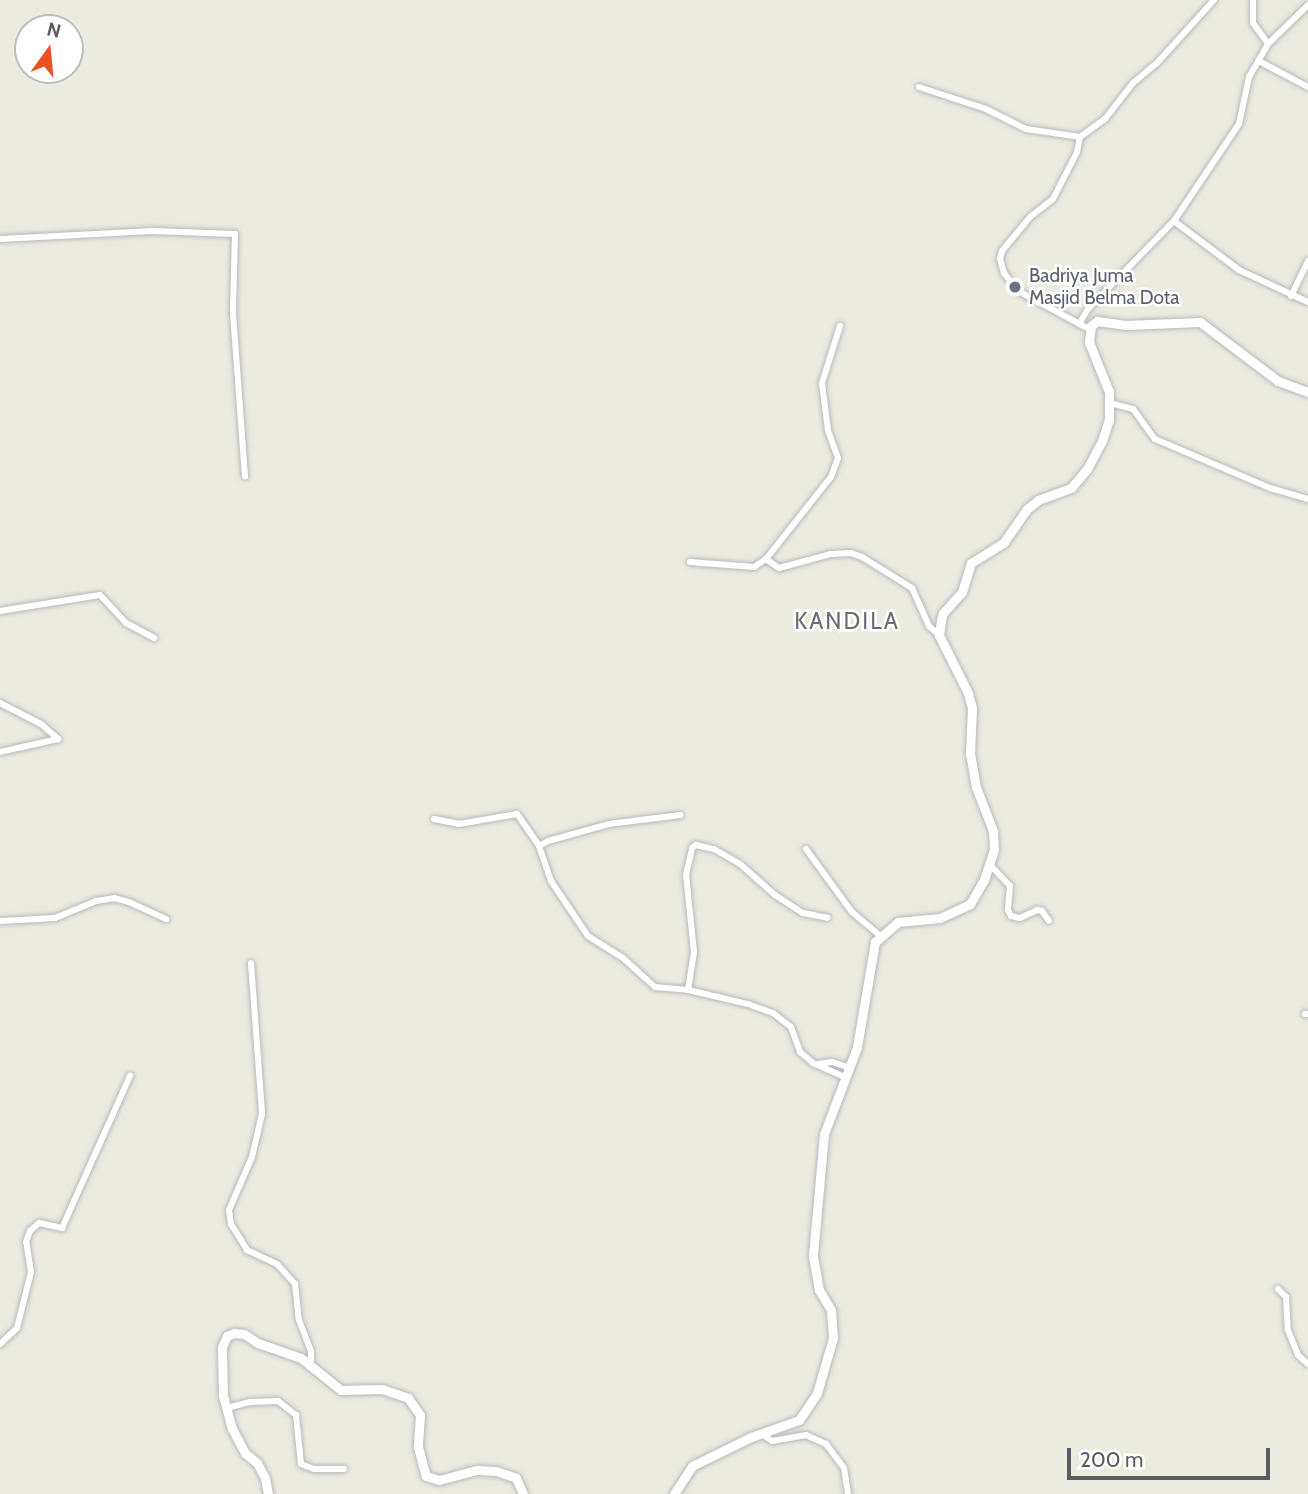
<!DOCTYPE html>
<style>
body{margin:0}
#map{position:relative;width:1308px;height:1494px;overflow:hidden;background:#ecebe0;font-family:Cabin,sans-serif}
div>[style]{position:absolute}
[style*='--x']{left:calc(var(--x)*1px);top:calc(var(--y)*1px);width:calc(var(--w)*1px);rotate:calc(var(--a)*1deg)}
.roads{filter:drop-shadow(0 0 2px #b8b9bf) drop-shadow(0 0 2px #b8b9bf)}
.street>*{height:6px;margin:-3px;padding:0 3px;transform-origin:3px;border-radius:3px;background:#fff}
.secondary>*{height:9px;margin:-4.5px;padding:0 4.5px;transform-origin:4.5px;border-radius:4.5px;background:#fff}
.dots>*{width:19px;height:19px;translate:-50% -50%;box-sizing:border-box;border:4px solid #fff;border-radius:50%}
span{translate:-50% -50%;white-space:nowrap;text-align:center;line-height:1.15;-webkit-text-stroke:5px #fff;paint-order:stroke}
.worship-label{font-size:19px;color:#5b616d}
.left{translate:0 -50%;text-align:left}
.quarter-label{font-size:23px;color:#6a6d74;letter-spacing:2px}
.north{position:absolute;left:14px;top:14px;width:70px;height:70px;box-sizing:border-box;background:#fff;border:2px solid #bdbdc0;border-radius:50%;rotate:15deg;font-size:19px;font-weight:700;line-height:28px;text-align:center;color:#595b61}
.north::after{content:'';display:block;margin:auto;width:24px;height:32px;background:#ee4f24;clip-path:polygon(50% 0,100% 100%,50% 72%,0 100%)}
.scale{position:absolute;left:1067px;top:1448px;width:203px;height:32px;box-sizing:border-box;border:4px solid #595b61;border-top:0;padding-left:9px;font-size:21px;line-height:24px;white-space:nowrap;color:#595b61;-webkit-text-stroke:5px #fff;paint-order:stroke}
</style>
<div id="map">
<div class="roads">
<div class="street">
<i style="--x:1253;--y:0;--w:23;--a:90"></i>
<i style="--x:1253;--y:23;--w:26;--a:54"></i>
<i style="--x:1259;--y:61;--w:55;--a:28"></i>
<i style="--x:919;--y:87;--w:71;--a:18.2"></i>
<i style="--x:986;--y:109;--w:45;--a:26.6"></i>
<i style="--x:1026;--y:129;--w:55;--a:8.4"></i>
<i style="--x:1174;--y:221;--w:81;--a:37"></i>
<i style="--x:1239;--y:270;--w:76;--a:24.9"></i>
<i style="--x:0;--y:239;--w:153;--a:-3"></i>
<i style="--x:153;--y:231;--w:82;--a:2.1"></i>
<i style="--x:235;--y:234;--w:79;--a:91.5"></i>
<i style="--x:233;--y:313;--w:164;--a:85.8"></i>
<i style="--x:1291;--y:296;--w:39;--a:-64"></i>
<i style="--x:1079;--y:324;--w:17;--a:-59"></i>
<i style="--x:1088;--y:309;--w:123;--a:-45.7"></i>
<i style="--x:1174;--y:221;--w:117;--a:-56.2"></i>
<i style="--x:1239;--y:124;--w:48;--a:-78"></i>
<i style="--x:1249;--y:77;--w:38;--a:-60"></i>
<i style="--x:1268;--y:44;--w:56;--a:-44.3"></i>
<i style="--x:1089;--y:329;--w:81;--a:-151.8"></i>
<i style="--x:1018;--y:291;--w:23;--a:-128"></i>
<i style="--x:1004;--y:273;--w:15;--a:-106"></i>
<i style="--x:1000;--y:259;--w:8;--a:-76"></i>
<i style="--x:1002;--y:251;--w:44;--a:-50.5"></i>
<i style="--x:1030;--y:217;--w:29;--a:-38"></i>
<i style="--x:1053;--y:199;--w:53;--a:-62.9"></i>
<i style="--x:1077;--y:152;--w:15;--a:-79"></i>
<i style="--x:1080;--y:137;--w:31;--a:-36"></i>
<i style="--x:1105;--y:119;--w:46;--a:-52.1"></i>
<i style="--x:1133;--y:83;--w:31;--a:-40"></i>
<i style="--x:1157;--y:63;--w:85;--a:-47.9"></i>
<i style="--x:1110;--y:403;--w:24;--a:15"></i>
<i style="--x:1133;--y:409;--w:37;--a:54"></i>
<i style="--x:1155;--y:439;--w:125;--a:23.1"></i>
<i style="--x:1270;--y:488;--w:40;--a:16"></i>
<i style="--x:766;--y:559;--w:16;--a:35"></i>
<i style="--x:779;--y:568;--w:54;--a:-15.1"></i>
<i style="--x:831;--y:554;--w:20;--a:-3"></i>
<i style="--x:851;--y:553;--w:12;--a:20"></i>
<i style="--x:862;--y:557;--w:59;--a:31.8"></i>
<i style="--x:912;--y:588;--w:42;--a:65.9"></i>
<i style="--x:929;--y:626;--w:13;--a:42"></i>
<i style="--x:690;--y:562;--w:64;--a:4.5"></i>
<i style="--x:754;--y:567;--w:14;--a:-34"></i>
<i style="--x:766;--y:559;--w:105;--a:-51.6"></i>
<i style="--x:831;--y:477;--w:20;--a:-70"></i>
<i style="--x:838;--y:458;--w:30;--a:-110"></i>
<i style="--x:828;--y:430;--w:47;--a:-97.3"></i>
<i style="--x:822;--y:383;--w:60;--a:-72.5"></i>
<i style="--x:0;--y:611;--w:101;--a:-9.1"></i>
<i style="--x:100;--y:595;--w:38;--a:47"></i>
<i style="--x:126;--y:623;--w:32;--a:28"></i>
<i style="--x:0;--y:703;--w:46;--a:27.1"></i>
<i style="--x:41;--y:724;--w:23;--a:41"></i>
<i style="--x:58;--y:739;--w:59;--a:167.4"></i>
<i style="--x:434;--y:819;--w:25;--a:11"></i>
<i style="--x:459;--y:824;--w:59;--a:-9.8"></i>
<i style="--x:517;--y:814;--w:39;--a:55"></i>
<i style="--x:539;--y:846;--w:37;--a:71"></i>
<i style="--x:551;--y:881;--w:66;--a:56.1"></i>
<i style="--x:588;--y:936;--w:41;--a:32.2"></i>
<i style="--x:623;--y:958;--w:43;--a:42.2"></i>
<i style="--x:655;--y:987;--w:33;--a:5"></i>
<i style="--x:688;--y:990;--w:62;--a:13.1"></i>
<i style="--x:748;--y:1004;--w:27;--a:20"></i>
<i style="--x:773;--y:1013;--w:23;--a:38"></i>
<i style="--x:791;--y:1027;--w:27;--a:70"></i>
<i style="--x:800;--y:1052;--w:17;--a:40"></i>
<i style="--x:813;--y:1063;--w:37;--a:24"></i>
<i style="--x:539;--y:846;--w:10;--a:-29"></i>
<i style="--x:548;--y:841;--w:63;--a:-15.6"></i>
<i style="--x:609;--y:824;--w:72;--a:-7.2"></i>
<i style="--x:806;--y:849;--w:78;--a:53.9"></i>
<i style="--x:852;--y:912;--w:38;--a:40"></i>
<i style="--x:989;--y:864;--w:30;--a:46"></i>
<i style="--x:1010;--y:886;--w:24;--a:95"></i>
<i style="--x:1008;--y:910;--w:7;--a:63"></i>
<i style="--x:1011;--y:916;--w:9;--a:13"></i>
<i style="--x:1020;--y:918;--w:19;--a:-25"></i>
<i style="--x:1037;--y:910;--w:5;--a:11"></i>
<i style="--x:1042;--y:911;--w:12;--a:55"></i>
<i style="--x:0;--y:921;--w:55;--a:-3.1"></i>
<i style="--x:55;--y:918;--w:44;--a:-22.5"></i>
<i style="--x:96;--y:901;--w:18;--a:-9"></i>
<i style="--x:114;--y:898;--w:16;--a:15"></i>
<i style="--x:129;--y:902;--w:41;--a:24.7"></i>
<i style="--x:251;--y:963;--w:151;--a:85.8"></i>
<i style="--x:262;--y:1114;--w:44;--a:103.1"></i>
<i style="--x:252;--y:1157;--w:58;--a:113.5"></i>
<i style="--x:229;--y:1210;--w:14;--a:82"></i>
<i style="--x:231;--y:1224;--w:31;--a:58"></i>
<i style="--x:247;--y:1250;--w:33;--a:25"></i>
<i style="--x:277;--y:1264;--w:27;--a:48"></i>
<i style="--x:295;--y:1284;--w:36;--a:84"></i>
<i style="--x:299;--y:1320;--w:33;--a:69"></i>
<i style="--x:311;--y:1351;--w:13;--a:90"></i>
<i style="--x:688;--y:990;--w:38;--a:-81"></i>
<i style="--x:694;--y:952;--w:77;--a:-95.9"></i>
<i style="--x:686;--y:875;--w:28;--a:-77"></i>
<i style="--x:692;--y:848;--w:5;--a:-37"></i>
<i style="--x:696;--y:845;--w:18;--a:13"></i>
<i style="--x:714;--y:849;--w:30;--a:30"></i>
<i style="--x:740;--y:864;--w:47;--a:41.5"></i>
<i style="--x:775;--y:895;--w:33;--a:33"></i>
<i style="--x:803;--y:913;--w:25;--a:11"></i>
<i style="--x:1305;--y:1014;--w:3;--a:0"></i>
<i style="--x:819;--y:1064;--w:13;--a:-9"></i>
<i style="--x:832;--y:1062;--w:20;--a:18"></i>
<i style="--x:1278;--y:1289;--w:11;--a:45"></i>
<i style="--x:1286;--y:1297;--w:33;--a:87"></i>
<i style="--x:1288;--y:1330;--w:27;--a:68"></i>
<i style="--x:1298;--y:1355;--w:13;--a:42"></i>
<i style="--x:0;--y:1344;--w:23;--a:-43"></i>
<i style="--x:17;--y:1328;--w:58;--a:-76"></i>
<i style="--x:31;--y:1272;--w:30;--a:-99"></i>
<i style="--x:26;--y:1242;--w:12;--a:-70"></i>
<i style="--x:30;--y:1231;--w:12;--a:-42"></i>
<i style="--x:39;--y:1223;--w:24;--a:12"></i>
<i style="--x:62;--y:1228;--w:167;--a:-65.9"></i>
<i style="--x:227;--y:1408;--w:24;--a:-15"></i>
<i style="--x:250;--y:1402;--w:28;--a:-2"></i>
<i style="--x:278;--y:1401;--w:23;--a:38"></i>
<i style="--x:296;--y:1415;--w:49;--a:84.2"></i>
<i style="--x:301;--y:1464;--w:14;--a:21"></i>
<i style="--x:314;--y:1469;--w:30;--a:0"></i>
<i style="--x:762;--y:1434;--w:12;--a:35"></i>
<i style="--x:772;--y:1441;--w:35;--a:-10"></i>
<i style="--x:806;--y:1435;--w:22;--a:24"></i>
<i style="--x:826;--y:1444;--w:30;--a:53"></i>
<i style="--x:844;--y:1468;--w:26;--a:81"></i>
</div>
<div class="secondary">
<i style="--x:268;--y:1494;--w:16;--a:-101"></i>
<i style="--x:265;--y:1478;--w:17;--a:-118"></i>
<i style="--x:257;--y:1463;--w:16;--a:-140"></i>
<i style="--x:245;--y:1453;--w:27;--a:-118"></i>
<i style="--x:232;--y:1429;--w:34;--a:-105"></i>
<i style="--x:223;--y:1396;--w:49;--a:-91.2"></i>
<i style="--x:222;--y:1347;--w:12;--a:-66"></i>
<i style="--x:227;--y:1336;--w:8;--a:-23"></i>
<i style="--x:234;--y:1333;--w:10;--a:6"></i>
<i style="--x:244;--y:1334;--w:17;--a:33"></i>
<i style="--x:258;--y:1343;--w:46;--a:19.2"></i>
<i style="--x:301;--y:1358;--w:51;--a:38.7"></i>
<i style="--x:341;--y:1390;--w:41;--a:-1.4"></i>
<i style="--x:382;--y:1389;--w:28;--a:19"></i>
<i style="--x:408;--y:1398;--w:21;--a:55"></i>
<i style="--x:420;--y:1415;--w:32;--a:94"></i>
<i style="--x:418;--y:1447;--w:30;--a:75"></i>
<i style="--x:426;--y:1476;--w:14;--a:17"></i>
<i style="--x:439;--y:1480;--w:39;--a:-15"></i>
<i style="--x:477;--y:1470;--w:19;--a:3"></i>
<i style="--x:496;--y:1471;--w:21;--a:19"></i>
<i style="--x:516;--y:1478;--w:17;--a:66"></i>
<i style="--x:674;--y:1494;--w:33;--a:-57"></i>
<i style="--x:692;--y:1466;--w:66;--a:-26.2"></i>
<i style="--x:751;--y:1437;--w:51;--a:-19.5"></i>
<i style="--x:799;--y:1420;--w:32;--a:-56"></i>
<i style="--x:817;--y:1393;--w:57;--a:-73.8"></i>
<i style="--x:833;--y:1338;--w:28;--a:-94"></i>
<i style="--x:831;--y:1310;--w:23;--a:-121"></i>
<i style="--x:819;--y:1290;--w:36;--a:-100"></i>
<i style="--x:813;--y:1255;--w:121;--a:-84.8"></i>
<i style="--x:824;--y:1134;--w:93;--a:-69.2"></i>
<i style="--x:857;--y:1047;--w:107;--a:-80.3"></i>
<i style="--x:875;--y:942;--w:30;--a:-41"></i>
<i style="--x:898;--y:922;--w:42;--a:-5.4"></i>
<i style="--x:940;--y:918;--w:33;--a:-25"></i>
<i style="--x:970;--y:904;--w:28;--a:-60"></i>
<i style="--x:984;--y:880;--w:33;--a:-72"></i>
<i style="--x:994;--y:849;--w:18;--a:-93"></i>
<i style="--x:993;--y:831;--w:47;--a:-111.1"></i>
<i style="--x:976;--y:787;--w:34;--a:-100"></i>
<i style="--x:970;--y:754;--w:46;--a:-87.5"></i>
<i style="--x:972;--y:708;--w:16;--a:-105"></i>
<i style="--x:968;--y:693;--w:65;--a:-116.6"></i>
<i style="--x:939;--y:635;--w:15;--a:-82"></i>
<i style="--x:941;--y:620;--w:7;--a:-74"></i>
<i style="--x:943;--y:613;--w:28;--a:-48"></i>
<i style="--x:962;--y:592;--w:30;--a:-73"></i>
<i style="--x:971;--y:563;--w:39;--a:-32"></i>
<i style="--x:1004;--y:542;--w:40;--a:-55.1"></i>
<i style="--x:1027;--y:509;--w:14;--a:-39"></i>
<i style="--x:1038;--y:500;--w:35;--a:-20"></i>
<i style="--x:1071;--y:488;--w:25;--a:-50"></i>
<i style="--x:1087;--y:469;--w:32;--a:-62"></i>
<i style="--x:1102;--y:441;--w:22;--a:-72"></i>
<i style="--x:1109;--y:420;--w:28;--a:-90"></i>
<i style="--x:1109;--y:392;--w:54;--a:-111.8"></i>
<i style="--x:1089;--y:342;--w:16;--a:-83"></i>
<i style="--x:1091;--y:326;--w:8;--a:-40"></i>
<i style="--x:1097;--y:321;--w:28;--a:8"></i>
<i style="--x:1125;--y:325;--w:75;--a:-2.3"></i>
<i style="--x:1200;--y:322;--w:98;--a:37.1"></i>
<i style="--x:1278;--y:381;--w:32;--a:20"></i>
</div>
</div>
<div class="dots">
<i style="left:1015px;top:287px;background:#6b7280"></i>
</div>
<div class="worship-label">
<span class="left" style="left:1029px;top:287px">Badriya Juma<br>Masjid Belma Dota</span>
</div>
<div class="quarter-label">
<span style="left:847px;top:621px">KANDILA</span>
</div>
<div class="north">N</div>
<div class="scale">200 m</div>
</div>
